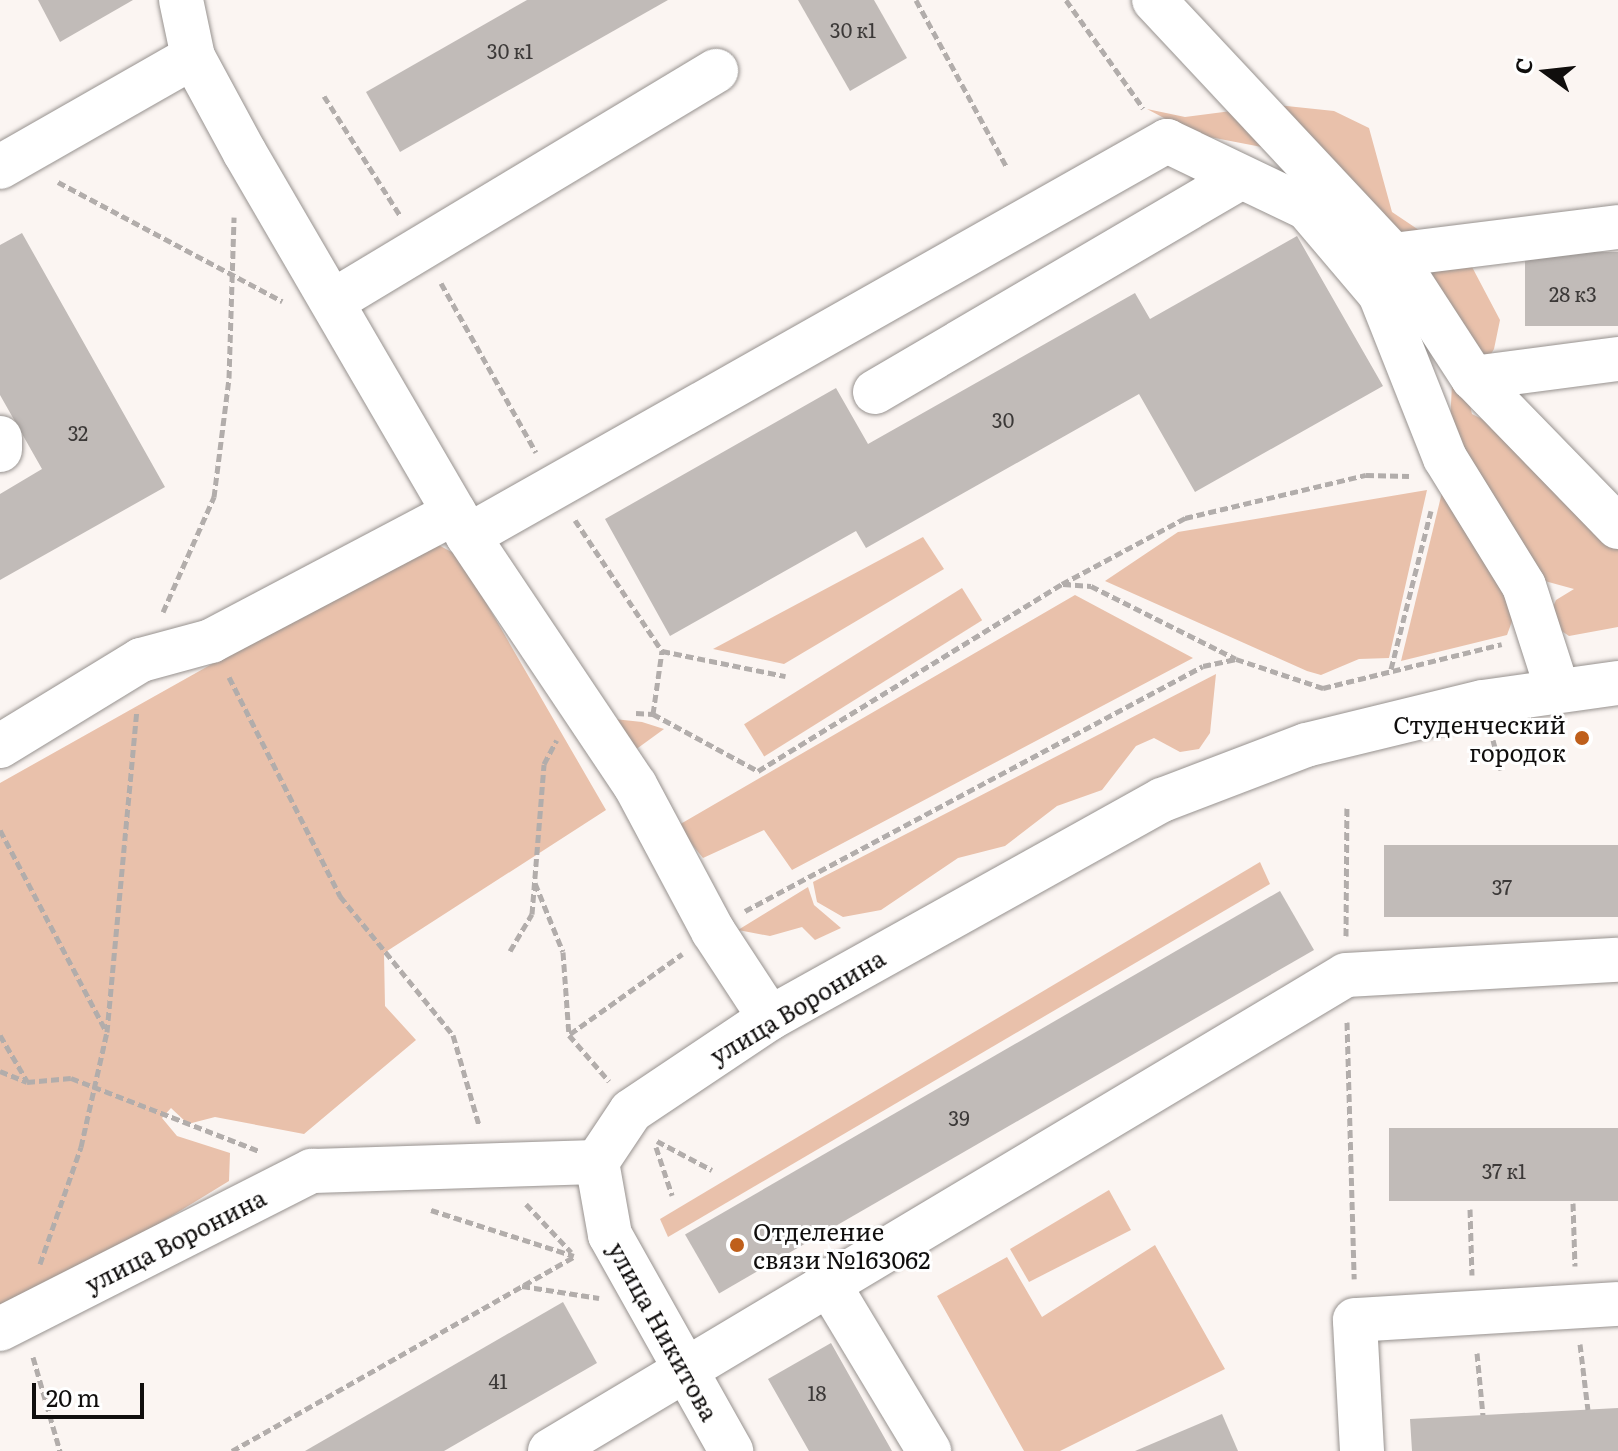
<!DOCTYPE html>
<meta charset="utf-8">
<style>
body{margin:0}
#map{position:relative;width:1618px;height:1451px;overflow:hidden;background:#fbf5f2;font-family:Literata,serif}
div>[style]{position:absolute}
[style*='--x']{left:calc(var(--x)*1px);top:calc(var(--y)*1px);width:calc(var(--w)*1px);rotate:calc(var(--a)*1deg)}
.green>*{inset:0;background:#e9c1ab;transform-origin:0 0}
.building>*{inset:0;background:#c1bbb8;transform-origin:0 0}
.path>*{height:5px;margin-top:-2.5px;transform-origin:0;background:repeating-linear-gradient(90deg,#b2adab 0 8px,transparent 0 12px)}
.roads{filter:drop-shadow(0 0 2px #97928f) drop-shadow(0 0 2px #97928f)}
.minor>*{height:44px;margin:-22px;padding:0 22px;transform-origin:22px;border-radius:22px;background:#fff}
.dots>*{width:22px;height:22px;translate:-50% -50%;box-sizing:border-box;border:4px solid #fff;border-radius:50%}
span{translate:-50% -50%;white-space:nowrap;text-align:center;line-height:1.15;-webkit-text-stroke:6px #fff;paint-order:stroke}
.number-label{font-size:20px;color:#3c3938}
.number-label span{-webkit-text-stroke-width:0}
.poi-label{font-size:24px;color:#100e0d}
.right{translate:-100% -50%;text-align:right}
.left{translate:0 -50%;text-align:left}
.street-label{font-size:24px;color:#100e0d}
.north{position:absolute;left:1506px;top:32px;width:80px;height:80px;-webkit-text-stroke:6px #fff;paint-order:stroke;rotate:285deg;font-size:22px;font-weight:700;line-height:32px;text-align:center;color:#100e0d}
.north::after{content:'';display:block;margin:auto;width:28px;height:36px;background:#100e0d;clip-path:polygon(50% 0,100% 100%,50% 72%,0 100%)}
.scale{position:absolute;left:32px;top:1383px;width:112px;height:36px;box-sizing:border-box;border:4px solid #100e0d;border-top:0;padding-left:10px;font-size:24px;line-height:28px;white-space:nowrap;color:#100e0d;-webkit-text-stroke:6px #fff;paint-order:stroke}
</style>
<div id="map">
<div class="green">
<i style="clip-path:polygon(1277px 105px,1334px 111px,1369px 128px,1392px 212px,1471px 265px,1500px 320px,1494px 349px,1467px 393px,1472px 414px,1506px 431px,1618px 526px,1618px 627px,1569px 636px,1547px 621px,1556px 600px,1574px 589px,1541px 580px,1449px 444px,1452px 384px,1315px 176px,1288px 152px,1194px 134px,1147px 109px,1185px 117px)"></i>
<i style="clip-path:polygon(1445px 480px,1515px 613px,1507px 635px,1401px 661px)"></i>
<i style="clip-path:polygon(1427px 490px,1389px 658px,1359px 659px,1321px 675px,1307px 671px,1105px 581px,1178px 532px)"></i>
<i style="clip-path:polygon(923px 537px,944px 569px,784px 664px,713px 649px)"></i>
<i style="clip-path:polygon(431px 541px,459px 556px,606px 810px,384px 953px,385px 1006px,416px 1040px,304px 1134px,215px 1117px,188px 1124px,171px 1108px,162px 1118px,177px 1136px,230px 1153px,229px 1181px,0 1321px,0 783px)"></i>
<i style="left:962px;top:588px;width:38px;height:257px;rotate:58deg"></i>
<i style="clip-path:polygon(1075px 595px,1193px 658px,792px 870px,764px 830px,703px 858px,677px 826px)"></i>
<i style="clip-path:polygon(1216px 674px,1210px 733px,1199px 749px,1180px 752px,1154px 738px,1136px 746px,1102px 790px,1057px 806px,1005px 846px,958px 858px,881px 910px,843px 917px,817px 902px,813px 882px)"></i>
<i style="clip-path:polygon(605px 718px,642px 722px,664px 729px,631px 753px)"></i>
<i style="clip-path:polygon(1260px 862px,1270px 884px,668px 1237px,660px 1219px)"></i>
<i style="clip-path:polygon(808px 887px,814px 905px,841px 928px,815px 940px,802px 927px,770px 936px,738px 930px)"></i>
<i style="clip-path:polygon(1109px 1190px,1131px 1230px,1029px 1282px,1010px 1249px)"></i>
<i style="clip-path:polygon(1155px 1245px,1225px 1369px,1060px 1451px,1024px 1451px,937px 1296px,1007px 1257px,1042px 1317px)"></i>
</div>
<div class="building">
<i style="clip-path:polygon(38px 0,133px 0,60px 42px)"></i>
<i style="clip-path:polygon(527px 0,668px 0,400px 152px,366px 92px)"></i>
<i style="clip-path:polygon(798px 0,874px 0,907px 58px,850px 91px)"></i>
<i style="clip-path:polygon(22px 233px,165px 487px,0 580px,0 494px,42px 469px,0 395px,0 245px)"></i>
<i style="clip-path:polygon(1297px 236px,1383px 386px,1195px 492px,1139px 394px,866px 548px,856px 531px,670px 636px,605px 519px,836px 388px,868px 444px,1135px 293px,1150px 319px)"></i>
<i style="left:1618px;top:252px;width:74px;height:93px;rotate:90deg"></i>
<i style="left:1618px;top:845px;width:72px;height:234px;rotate:90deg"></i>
<i style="left:1280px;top:891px;width:68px;height:687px;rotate:60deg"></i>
<i style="left:1618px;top:1128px;width:73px;height:229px;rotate:90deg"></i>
<i style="clip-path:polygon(563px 1302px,597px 1363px,444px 1451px,305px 1451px)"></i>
<i style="clip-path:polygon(831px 1343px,866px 1405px,892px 1451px,809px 1451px,768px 1379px)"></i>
<i style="clip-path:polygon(1618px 1408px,1618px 1451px,1412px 1451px,1410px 1419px)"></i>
<i style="clip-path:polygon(1222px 1414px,1238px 1451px,1135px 1451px)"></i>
</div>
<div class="path">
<i style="--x:916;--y:0;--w:189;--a:61.5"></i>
<i style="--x:1066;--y:0;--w:133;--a:54.5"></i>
<i style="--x:324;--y:96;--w:143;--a:57.5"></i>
<i style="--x:58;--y:182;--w:254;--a:28"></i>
<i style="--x:441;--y:283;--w:194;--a:60.7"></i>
<i style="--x:575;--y:520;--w:157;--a:56.4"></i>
<i style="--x:662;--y:651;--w:126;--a:11.5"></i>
<i style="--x:1063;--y:584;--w:28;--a:4"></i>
<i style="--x:1091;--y:586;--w:162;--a:26.7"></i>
<i style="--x:1236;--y:659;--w:92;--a:18.4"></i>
<i style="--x:1323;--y:688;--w:184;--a:-13.8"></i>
<i style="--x:163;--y:612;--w:126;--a:-66.1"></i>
<i style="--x:214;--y:497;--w:120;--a:-82.8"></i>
<i style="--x:229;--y:378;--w:161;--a:-88.2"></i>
<i style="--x:1391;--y:669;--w:163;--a:-75.8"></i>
<i style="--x:229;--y:677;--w:246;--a:63.1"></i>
<i style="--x:340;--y:896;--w:179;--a:50.9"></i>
<i style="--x:453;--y:1035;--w:94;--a:73.9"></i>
<i style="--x:636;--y:713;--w:17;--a:3"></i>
<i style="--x:653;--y:714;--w:119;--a:28.5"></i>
<i style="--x:758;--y:771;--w:357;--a:-31.6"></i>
<i style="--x:1062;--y:584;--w:140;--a:-28.2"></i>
<i style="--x:1185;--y:518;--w:186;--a:-13.4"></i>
<i style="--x:1366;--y:475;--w:43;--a:1.3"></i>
<i style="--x:653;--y:714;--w:64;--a:-81.9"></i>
<i style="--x:1493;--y:740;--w:31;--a:75"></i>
<i style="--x:0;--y:830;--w:227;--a:62.2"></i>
<i style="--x:535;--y:883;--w:74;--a:67.9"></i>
<i style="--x:563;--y:952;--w:83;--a:85.9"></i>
<i style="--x:569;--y:1035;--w:61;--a:49"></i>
<i style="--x:745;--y:911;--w:519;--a:-28.14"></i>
<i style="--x:1203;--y:666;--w:34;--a:-12"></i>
<i style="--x:1346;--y:936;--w:128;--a:-89.6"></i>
<i style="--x:510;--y:951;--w:43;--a:-59.3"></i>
<i style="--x:532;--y:914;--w:150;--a:-85.4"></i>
<i style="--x:544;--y:764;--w:27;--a:-62"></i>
<i style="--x:1347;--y:1022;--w:257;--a:88.4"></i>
<i style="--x:570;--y:1034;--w:138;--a:-35.5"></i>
<i style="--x:0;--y:1035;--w:53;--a:59.6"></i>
<i style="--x:0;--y:1071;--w:29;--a:22"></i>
<i style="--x:27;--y:1082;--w:44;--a:-5.2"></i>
<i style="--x:71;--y:1078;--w:202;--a:21.2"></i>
<i style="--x:657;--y:1141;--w:62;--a:27.8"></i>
<i style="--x:656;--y:1147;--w:51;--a:71.6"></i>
<i style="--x:1573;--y:1203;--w:63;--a:88.2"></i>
<i style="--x:526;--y:1204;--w:66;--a:46.8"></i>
<i style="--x:1470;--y:1209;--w:66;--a:88.3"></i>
<i style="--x:431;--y:1210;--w:150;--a:17.8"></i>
<i style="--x:40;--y:1264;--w:124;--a:-70.7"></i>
<i style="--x:81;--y:1147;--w:118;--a:-77.3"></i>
<i style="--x:107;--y:1032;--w:324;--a:-84.7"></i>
<i style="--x:522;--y:1286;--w:78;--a:8.9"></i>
<i style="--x:1580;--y:1344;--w:66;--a:83.1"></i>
<i style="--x:1477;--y:1353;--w:62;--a:84.5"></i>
<i style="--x:33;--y:1357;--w:98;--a:74"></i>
<i style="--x:232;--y:1451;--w:395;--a:-29.6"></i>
</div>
<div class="roads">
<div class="minor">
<i style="--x:181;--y:0;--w:58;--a:78.1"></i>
<i style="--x:193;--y:57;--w:109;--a:61.6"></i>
<i style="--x:245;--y:153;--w:443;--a:59.8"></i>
<i style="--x:468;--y:536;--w:300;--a:56.2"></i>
<i style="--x:635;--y:785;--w:166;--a:61.9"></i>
<i style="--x:713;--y:931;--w:104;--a:56.8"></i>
<i style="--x:1154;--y:0;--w:349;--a:46.9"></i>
<i style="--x:1393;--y:255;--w:147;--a:57"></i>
<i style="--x:1473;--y:378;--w:208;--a:45.8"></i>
<i style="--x:0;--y:167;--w:222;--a:-29.7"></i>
<i style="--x:1393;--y:255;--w:227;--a:-7.1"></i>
<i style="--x:333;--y:301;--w:447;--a:-31"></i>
<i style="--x:1473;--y:378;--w:146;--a:-7.5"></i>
<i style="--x:875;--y:392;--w:424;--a:-30.4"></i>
<i style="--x:0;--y:438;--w:12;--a:90"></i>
<i style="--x:468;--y:536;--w:803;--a:-29.47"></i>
<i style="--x:1167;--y:141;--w:155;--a:25.6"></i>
<i style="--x:1307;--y:208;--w:113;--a:49.7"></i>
<i style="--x:1380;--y:294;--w:176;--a:68.4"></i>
<i style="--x:1445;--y:458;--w:150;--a:58.3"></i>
<i style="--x:1524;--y:586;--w:110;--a:72.1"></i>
<i style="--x:0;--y:746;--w:165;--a:-31.4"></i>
<i style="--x:141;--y:660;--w:73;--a:-15.2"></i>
<i style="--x:211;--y:641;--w:275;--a:-27.8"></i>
<i style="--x:597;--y:1162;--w:61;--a:-56.3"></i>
<i style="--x:631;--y:1111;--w:167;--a:-33.8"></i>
<i style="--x:770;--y:1018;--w:449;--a:-29.1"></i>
<i style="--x:1162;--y:800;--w:154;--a:-20.9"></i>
<i style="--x:1306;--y:745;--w:182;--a:-13.7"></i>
<i style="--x:1483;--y:702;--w:136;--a:-8"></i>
<i style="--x:597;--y:1162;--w:74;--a:79.9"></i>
<i style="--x:610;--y:1235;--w:248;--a:60.7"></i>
<i style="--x:826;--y:1280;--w:200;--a:58.9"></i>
<i style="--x:0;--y:1329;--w:350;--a:-26.9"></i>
<i style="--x:312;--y:1171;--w:285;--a:-1.8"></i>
<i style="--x:550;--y:1451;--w:927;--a:-30.88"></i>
<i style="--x:1346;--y:975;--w:272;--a:-3.2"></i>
<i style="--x:1362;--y:1451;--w:131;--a:-93.1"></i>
<i style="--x:1355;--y:1320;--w:263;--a:-3.5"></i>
</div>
</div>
<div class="dots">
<i style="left:1582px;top:738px;background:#bf5f1b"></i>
<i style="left:737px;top:1245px;background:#bf5f1b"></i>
</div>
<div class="number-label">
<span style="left:853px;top:29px">30 к1</span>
<span style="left:510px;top:50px">30 к1</span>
<span style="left:1573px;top:293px">28 к3</span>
<span style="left:1003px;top:419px">30</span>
<span style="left:78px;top:432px">32</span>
<span style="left:1502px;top:886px">37</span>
<span style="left:959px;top:1117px">39</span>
<span style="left:1504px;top:1170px">37 к1</span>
<span style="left:498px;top:1380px">41</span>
<span style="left:817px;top:1392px">18</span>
</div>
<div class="poi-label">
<span class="right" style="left:1566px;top:738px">Студенческий<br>городок</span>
<span class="left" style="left:753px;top:1245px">Отделение<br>связи №163062</span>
</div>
<div class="street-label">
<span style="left:797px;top:1006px;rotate:-31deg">улица Воронина</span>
<span style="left:175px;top:1240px;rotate:-27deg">улица Воронина</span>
<span style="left:664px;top:1331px;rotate:61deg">улица Никитова</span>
</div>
<div class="north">С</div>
<div class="scale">20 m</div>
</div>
